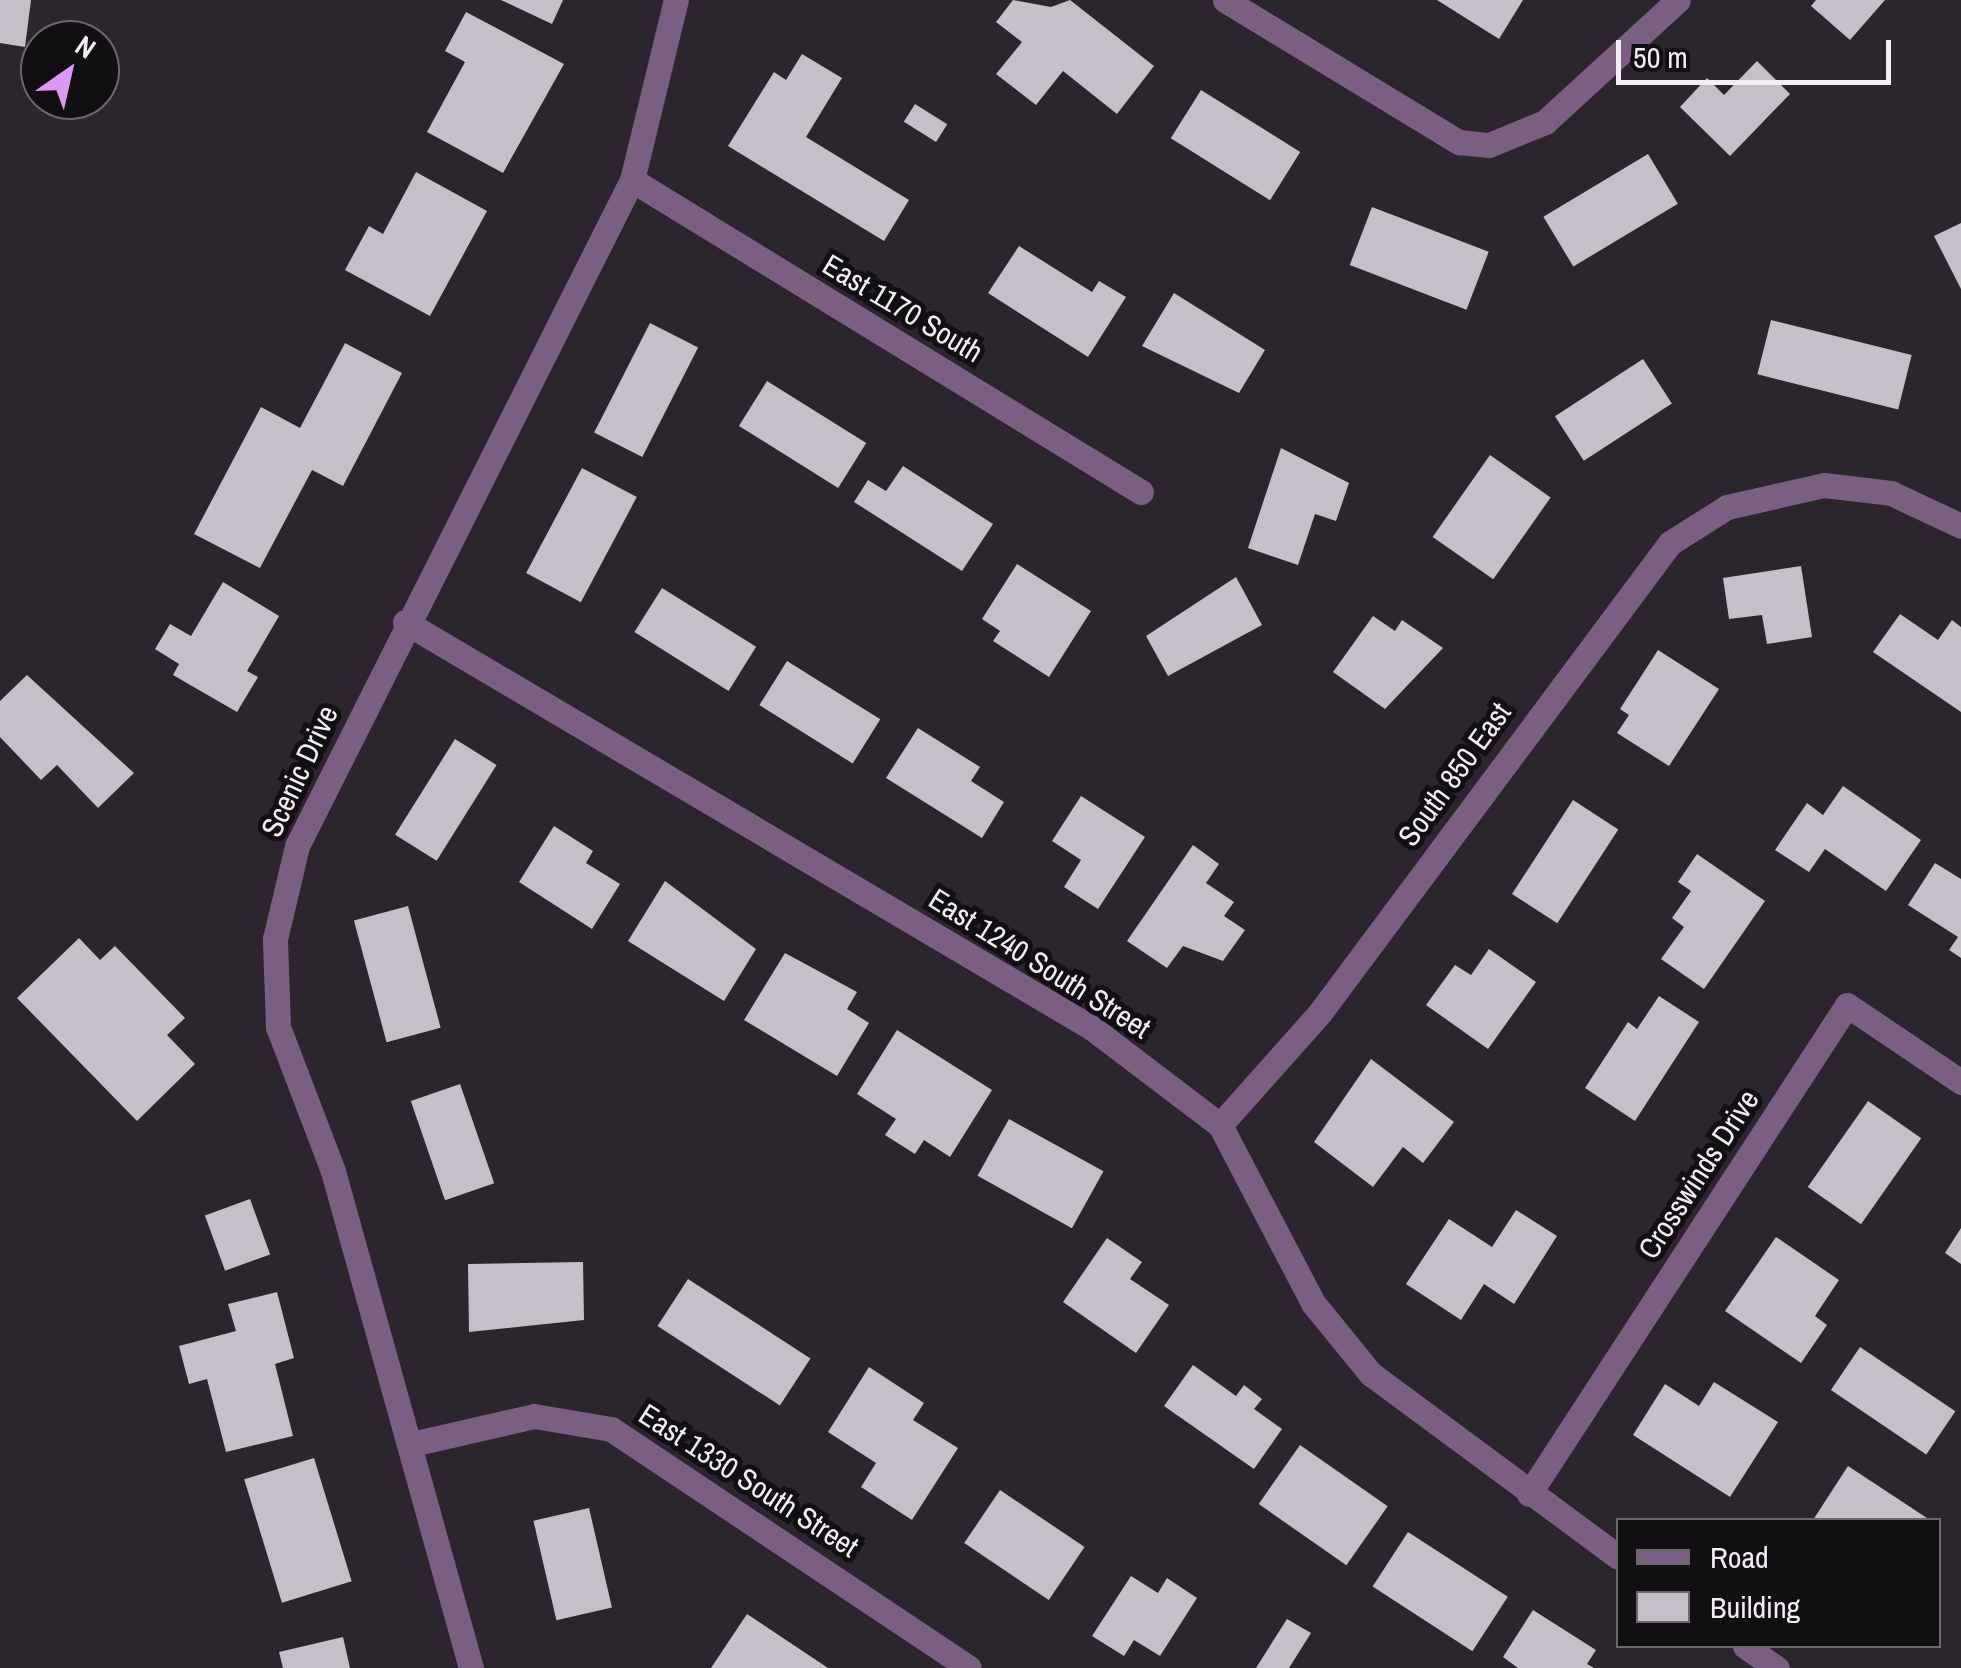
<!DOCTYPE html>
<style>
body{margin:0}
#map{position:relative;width:1961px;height:1668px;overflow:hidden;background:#2b252d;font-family:"Archivo Narrow",sans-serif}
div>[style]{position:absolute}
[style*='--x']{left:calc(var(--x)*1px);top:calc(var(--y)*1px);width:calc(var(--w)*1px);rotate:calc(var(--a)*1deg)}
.building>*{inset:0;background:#c6bfc9;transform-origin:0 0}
.minor>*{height:25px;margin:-12.5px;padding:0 12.5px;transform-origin:12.5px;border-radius:12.5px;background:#7a5f83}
span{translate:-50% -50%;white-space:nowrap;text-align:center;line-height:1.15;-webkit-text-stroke:10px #120f13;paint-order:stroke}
.street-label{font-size:30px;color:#f2eef4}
.legend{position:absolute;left:1616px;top:1518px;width:325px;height:130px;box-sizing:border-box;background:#120f13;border:2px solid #6c686d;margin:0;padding:12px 18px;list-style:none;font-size:30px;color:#f2eef4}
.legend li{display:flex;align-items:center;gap:20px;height:50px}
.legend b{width:50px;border:2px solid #6c686d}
.north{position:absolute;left:20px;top:20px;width:100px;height:100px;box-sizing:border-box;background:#120f13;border:2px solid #6c686d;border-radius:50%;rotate:34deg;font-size:28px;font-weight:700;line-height:40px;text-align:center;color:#f2eef4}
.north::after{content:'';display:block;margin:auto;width:35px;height:45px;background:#dc99f4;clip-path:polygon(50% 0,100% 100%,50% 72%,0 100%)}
.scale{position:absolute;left:1616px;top:40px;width:275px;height:45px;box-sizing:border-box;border:5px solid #f2eef4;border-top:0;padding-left:12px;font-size:30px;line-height:35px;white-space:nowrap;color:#f2eef4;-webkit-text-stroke:8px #120f13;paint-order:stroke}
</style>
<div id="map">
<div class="building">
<i style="clip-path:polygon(0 0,31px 0,25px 47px,0 43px)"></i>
<i style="clip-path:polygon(501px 0,563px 0,552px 24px)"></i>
<i style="clip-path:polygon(1013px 0,1051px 7px,1070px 0,1154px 66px,1117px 114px,1063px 71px,1036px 105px,996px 74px,1022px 42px,996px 22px)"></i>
<i style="clip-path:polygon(1437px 0,1523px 0,1499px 39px)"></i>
<i style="clip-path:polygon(1816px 0,1885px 0,1850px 40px,1811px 6px)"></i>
<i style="clip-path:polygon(466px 12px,564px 64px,503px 173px,427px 132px,465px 62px,445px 51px)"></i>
<i style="clip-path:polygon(802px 54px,842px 78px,806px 137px,909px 200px,884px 241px,728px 146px,774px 72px,786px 80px)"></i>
<i style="clip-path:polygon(1757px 61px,1790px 94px,1730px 156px,1680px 107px,1707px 78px,1724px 95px)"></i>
<i style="left:1201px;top:90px;width:117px;height:57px;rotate:32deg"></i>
<i style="left:915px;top:104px;width:38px;height:21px;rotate:32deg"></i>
<i style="left:1648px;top:154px;width:58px;height:122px;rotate:59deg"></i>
<i style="clip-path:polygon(416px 172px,487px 211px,430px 316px,345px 270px,369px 226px,383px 234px)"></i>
<i style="left:1372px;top:207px;width:125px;height:62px;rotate:21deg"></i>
<i style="clip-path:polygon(1961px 223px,1961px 289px,1934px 236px)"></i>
<i style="clip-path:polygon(1019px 246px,1092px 292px,1099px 281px,1126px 297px,1088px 357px,988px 293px)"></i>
<i style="clip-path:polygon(1174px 293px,1265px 350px,1239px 393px,1142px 346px)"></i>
<i style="left:1771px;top:320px;width:145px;height:56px;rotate:14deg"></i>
<i style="left:650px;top:323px;width:54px;height:123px;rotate:27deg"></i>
<i style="clip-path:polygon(345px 343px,402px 373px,343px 486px,312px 470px,260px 568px,194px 534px,261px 407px,300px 428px)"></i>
<i style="left:1643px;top:359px;width:53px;height:105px;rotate:57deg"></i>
<i style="left:767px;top:381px;width:117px;height:53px;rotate:32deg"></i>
<i style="clip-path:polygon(1281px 448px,1349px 483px,1336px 521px,1315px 514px,1298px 565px,1248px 548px)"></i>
<i style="left:1490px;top:455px;width:74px;height:100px;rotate:35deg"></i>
<i style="clip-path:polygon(903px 466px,993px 524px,962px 571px,854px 502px,868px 480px,886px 491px)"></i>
<i style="left:582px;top:468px;width:62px;height:119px;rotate:28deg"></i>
<i style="clip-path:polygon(1017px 564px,1091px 611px,1049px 677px,993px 641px,1000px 631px,982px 619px)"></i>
<i style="clip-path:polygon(1801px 566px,1812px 637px,1767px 644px,1762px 615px,1729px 619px,1723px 578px)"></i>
<i style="clip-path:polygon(1236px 577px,1262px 625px,1168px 676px,1146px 636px)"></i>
<i style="clip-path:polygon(223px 582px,279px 616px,247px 671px,258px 677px,237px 712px,173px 675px,179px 664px,155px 649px,170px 624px,191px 636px)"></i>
<i style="left:662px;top:588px;width:111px;height:52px;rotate:32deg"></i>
<i style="clip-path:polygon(1900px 614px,1938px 640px,1952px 620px,1961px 627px,1961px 712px,1873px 652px)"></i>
<i style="clip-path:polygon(1373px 616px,1395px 631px,1402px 620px,1443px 648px,1385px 709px,1333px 672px)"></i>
<i style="clip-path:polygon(1658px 650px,1719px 689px,1669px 766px,1617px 733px,1629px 715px,1620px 709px)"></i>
<i style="left:787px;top:661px;width:110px;height:52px;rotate:32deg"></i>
<i style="clip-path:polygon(27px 675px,134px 773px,98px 808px,57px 765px,41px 780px,0 737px,0 701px)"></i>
<i style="clip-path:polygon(918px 728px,980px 767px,971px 781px,1004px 802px,982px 838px,886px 778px)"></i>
<i style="left:455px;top:739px;width:49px;height:113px;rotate:32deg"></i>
<i style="clip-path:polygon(1843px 786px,1921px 840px,1886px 891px,1825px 849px,1809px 872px,1775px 850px,1807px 803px,1823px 815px)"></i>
<i style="clip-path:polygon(1081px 796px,1145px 837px,1098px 909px,1064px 887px,1081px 860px,1052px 841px)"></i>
<i style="left:1573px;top:800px;width:54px;height:112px;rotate:33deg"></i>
<i style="clip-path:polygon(554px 826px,593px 851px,586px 863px,620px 884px,592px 929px,519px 882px)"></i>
<i style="clip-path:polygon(1193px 845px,1219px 864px,1206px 883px,1234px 902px,1224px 916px,1245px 930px,1223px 961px,1183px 946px,1167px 968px,1127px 941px)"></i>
<i style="clip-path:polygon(1697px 854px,1765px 901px,1704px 989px,1661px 959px,1684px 927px,1672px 918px,1691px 891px,1678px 882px)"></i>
<i style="clip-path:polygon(1935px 863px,1961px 879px,1961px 958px,1949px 950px,1958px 937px,1908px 905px)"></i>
<i style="clip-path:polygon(665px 881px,756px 949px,724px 1001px,628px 941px)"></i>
<i style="left:408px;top:906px;width:126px;height:56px;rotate:75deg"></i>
<i style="clip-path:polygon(79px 938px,100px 960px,115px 946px,185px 1018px,167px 1035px,195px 1064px,137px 1121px,17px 998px)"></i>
<i style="clip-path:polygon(1489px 949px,1536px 982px,1488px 1049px,1426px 1005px,1455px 965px,1471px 975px)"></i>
<i style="clip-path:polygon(785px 953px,857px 992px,847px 1009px,869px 1023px,837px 1076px,744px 1020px)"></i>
<i style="clip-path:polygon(1659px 996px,1699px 1022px,1635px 1121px,1585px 1088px,1628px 1022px,1637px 1029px)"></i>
<i style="clip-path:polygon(897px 1030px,992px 1090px,950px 1157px,924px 1140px,915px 1154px,885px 1135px,896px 1119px,857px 1094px)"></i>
<i style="clip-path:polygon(1371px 1059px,1454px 1122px,1423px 1163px,1403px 1147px,1373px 1187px,1314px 1142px)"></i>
<i style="left:460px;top:1084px;width:105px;height:52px;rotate:71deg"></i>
<i style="left:1868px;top:1101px;width:65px;height:105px;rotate:35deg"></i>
<i style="left:1009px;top:1119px;width:108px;height:65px;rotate:29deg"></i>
<i style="left:250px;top:1199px;width:59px;height:48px;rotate:70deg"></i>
<i style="clip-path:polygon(1516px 1210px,1557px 1236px,1514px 1304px,1484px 1284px,1461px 1320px,1406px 1284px,1449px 1219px,1492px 1247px)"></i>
<i style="clip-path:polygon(1961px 1228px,1961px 1264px,1945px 1253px)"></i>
<i style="clip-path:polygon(1776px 1237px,1839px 1280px,1815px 1316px,1827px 1325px,1801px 1363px,1725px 1311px)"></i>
<i style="clip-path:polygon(1107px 1238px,1142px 1262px,1130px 1279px,1169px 1305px,1136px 1353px,1063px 1302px)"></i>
<i style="clip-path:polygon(583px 1262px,584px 1320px,469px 1332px,468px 1264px)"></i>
<i style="left:688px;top:1279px;width:146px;height:56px;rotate:33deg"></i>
<i style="clip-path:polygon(277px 1292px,294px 1358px,275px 1364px,293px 1436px,226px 1452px,207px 1379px,189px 1384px,179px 1346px,236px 1331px,228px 1304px)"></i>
<i style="left:1860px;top:1347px;width:115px;height:52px;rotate:34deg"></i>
<i style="clip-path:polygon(1193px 1365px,1236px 1396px,1244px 1385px,1262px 1399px,1254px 1409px,1282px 1429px,1254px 1469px,1164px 1406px)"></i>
<i style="clip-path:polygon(869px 1367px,924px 1403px,913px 1420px,958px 1448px,912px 1520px,861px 1487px,876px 1463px,828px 1432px)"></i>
<i style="clip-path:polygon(1714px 1382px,1778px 1422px,1730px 1497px,1633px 1435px,1665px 1384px,1699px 1406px)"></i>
<i style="left:1300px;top:1445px;width:107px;height:72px;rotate:35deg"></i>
<i style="left:314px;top:1458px;width:129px;height:73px;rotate:73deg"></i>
<i style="clip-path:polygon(1848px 1466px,1930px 1520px,1813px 1520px)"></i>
<i style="left:1000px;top:1490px;width:102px;height:64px;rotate:34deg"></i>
<i style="left:589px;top:1508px;width:102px;height:57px;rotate:77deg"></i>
<i style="left:1408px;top:1532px;width:119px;height:65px;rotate:33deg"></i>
<i style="clip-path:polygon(1131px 1576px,1158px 1593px,1167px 1578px,1197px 1598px,1160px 1656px,1134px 1640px,1124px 1656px,1092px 1636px)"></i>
<i style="clip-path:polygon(1533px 1610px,1596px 1650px,1587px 1664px,1594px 1668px,1518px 1668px,1503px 1657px)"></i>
<i style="clip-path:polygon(747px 1614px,828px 1668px,711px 1668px)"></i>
<i style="clip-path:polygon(1287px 1619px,1311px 1633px,1289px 1668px,1256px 1668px)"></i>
<i style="clip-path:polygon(343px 1637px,350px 1668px,283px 1668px,279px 1652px)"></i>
</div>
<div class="minor">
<i style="--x:1225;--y:0;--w:274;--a:31.3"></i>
<i style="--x:1459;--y:142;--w:30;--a:6"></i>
<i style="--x:1489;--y:145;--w:61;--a:-22.3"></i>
<i style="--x:1545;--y:122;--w:180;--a:-42.5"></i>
<i style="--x:632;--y:180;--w:597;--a:31.51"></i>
<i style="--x:405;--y:622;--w:798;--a:30.58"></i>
<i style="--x:1092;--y:1028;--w:161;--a:37.2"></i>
<i style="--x:1220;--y:1125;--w:201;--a:62.4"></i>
<i style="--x:1313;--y:1303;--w:92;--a:50.8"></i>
<i style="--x:1371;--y:1374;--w:307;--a:36.5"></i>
<i style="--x:1220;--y:1125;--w:149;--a:-48.3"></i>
<i style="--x:1319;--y:1014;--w:587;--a:-53.31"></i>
<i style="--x:1670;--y:543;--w:67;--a:-32.3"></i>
<i style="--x:1727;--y:507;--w:99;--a:-12.8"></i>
<i style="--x:1824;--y:485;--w:67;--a:6.8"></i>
<i style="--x:1891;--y:493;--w:77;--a:25.2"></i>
<i style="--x:412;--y:1444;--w:125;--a:-12.9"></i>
<i style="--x:534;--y:1416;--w:78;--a:9.6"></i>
<i style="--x:611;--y:1429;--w:430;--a:33.7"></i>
<i style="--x:1529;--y:1494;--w:583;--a:-56.96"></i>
<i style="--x:1847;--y:1005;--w:138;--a:34"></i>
<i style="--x:1745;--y:1646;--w:39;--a:35"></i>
<i style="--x:471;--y:1668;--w:516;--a:-105.52"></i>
<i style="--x:333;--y:1171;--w:154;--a:-110.9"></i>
<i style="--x:278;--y:1027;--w:88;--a:-92"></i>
<i style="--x:275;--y:939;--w:96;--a:-76.7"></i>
<i style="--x:297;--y:846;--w:746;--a:-63.3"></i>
<i style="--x:632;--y:180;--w:185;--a:-76.3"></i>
</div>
<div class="street-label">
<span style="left:903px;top:308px;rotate:31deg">East 1170 South</span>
<span style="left:299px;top:771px;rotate:-65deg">Scenic Drive</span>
<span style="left:1454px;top:774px;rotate:-54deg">South 850 East</span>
<span style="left:1040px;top:963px;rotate:32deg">East 1240 South Street</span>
<span style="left:1698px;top:1174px;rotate:-57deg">Crosswinds Drive</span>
<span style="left:749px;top:1480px;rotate:33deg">East 1330 South Street</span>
</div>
<ul class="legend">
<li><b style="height:12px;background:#7a5f83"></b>Road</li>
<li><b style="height:28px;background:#c6bfc9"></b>Building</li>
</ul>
<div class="north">N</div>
<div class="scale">50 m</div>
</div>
